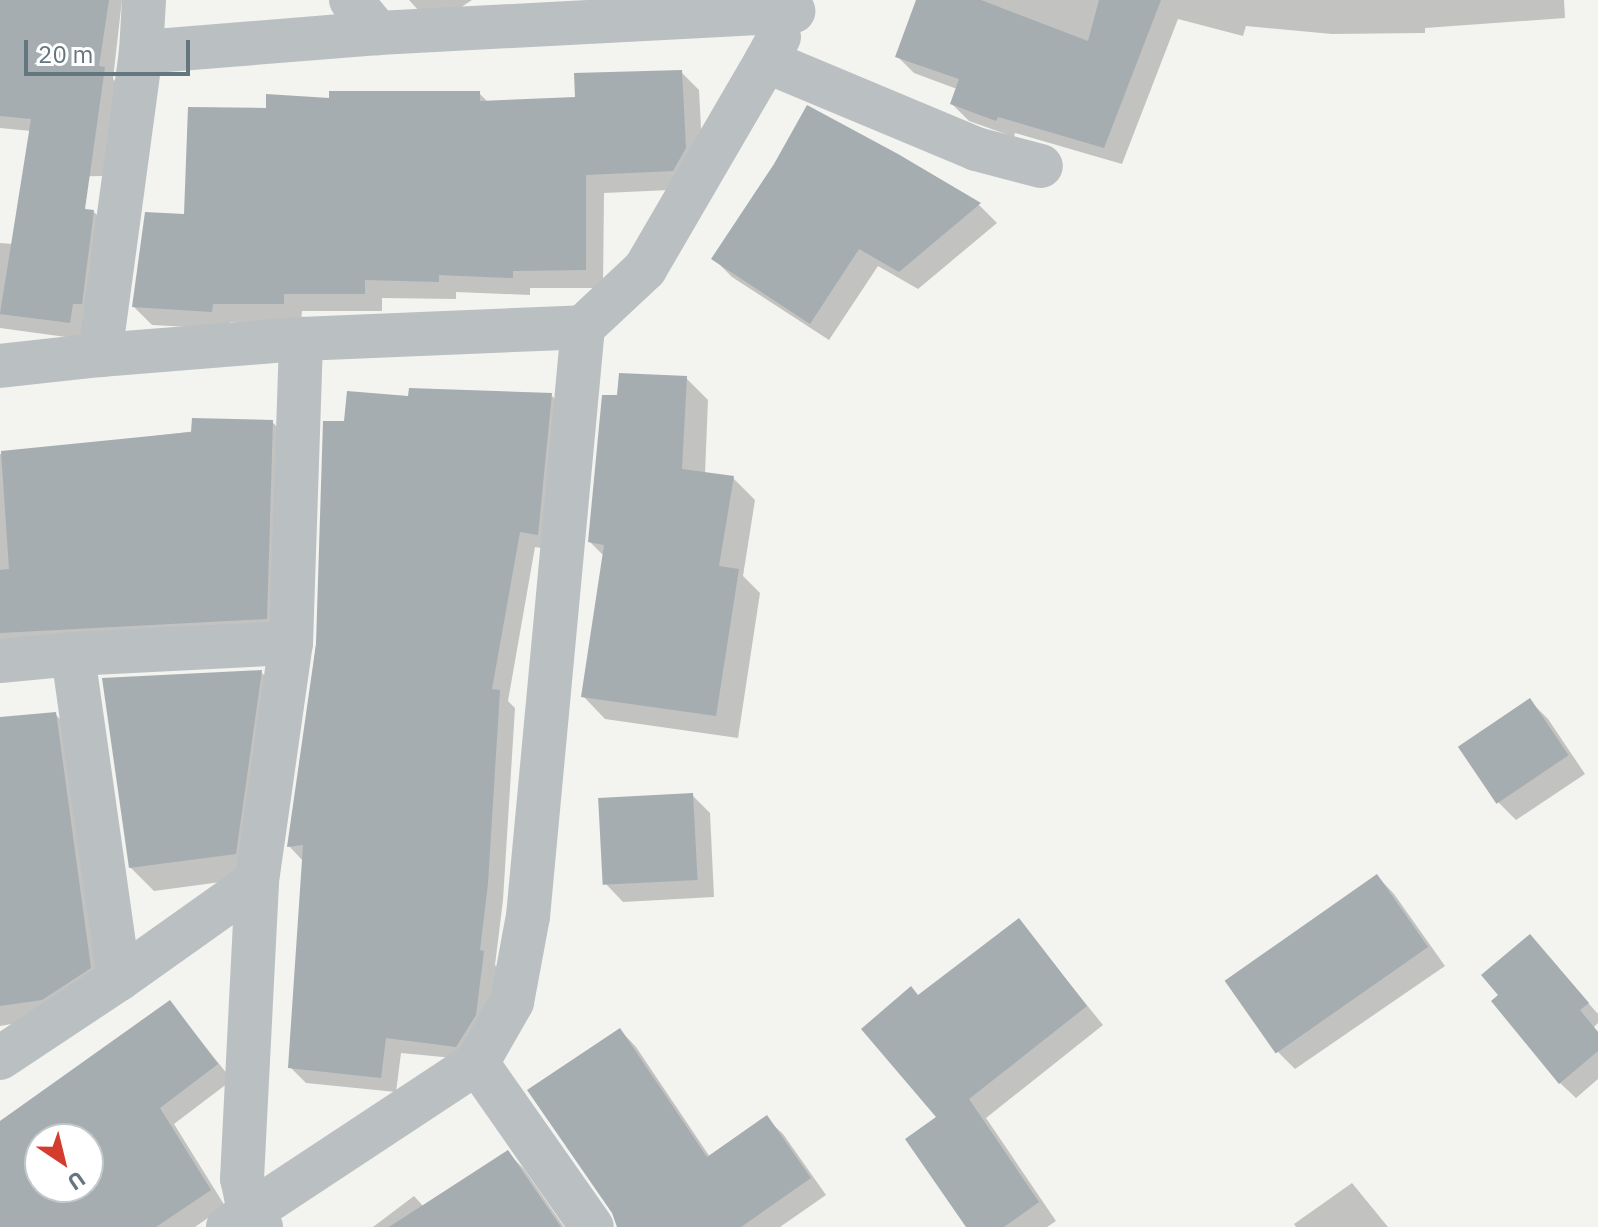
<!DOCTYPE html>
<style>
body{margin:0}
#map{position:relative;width:1598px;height:1227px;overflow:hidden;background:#f3f3f0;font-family:"IBM Plex Sans",sans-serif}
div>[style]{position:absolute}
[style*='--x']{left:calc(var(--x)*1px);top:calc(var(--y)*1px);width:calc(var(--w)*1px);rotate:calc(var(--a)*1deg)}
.shadow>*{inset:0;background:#0003}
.building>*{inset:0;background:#a5adb0;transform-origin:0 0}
.minor>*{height:44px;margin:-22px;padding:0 22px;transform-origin:22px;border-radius:22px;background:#babfc1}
span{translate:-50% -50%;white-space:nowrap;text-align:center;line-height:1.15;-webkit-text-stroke:8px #fff;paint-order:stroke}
.north{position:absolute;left:24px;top:1123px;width:80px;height:80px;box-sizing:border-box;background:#fff;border:2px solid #c1c9cb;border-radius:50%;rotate:145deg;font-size:22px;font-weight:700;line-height:32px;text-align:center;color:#65777e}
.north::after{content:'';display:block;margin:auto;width:28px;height:36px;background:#d43c2f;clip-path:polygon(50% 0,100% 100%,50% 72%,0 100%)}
.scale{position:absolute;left:24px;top:40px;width:166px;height:36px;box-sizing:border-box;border:4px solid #65777e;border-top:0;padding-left:10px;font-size:24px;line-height:28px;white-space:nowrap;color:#65777e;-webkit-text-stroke:6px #fff;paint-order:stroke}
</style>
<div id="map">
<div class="shadow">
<i style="clip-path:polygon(0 0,122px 0,113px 79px,118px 84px,104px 176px,40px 177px,31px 131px,0 128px)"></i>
<i style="clip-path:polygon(409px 0,472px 0,439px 22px,429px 22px)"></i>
<i style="clip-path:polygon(918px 0,1564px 0,1565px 18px,1425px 28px,1425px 33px,1332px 34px,1246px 26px,1243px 36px,1178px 19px,1122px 164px,1015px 133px,1014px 137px,969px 121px,952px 104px,957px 89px,914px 73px,897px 56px)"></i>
<i style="clip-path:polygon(681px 72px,699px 90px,703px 167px,691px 189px,604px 193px,603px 288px,530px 288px,530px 295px,456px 292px,456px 299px,382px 298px,382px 311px,302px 311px,301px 321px,230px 322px,229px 329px,152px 325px,134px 307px,186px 216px,267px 110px,331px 100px,479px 93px,488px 102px,577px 98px)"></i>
<i style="clip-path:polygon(898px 155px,979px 205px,997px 223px,918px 289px,878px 266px,829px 340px,732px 277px,714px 259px)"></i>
<i style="clip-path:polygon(94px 212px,112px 230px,88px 340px,0 328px,0 243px,12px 244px)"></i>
<i style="clip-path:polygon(686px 378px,708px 400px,705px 474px,733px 478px,755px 500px,743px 576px,760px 593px,738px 738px,605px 719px,583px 696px,604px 556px,590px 542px,619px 397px)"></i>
<i style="clip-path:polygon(551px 395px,567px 411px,554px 550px,535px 547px,508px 701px,515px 708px,503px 900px,495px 965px,499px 969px,474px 1060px,401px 1053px,396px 1092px,306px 1083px,290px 1067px,303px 861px,289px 846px,346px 423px,410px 398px)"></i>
<i style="clip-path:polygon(272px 422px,287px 436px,280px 633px,0 647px,0 454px)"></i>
<i style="clip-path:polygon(261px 672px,284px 695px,258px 877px,154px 891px,130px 867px)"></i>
<i style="clip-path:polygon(1530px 701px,1548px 719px,1585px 774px,1516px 820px,1498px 802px,1461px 747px)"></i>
<i style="clip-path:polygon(55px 714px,72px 731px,107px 985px,60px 1016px,0 1026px,0 719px)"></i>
<i style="clip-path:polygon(692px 795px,710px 813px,714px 897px,623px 902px,605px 883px)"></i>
<i style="clip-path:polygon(1377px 876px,1394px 894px,1445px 966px,1295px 1069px,1277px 1051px,1229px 983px)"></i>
<i style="clip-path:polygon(1019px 921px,1103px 1025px,986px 1118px,1056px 1221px,1047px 1227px,968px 1227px,939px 1117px,919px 998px)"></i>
<i style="clip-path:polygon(1530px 937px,1598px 1014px,1598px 1023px,1594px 1027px,1598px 1032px,1598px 1079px,1576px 1098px,1560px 1083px,1501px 996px)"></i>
<i style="clip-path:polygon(evenodd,173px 1006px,232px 1080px,174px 1124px,225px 1206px,195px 1227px,0 1227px,0 1122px,173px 1006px,40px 1139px,88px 1139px,88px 1187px,40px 1187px,40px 1139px)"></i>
<i style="clip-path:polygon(620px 1030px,636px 1047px,710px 1157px,766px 1118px,783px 1134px,826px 1195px,780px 1227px,618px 1227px)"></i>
<i style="clip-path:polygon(508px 1153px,524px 1169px,564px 1227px,373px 1227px,414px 1196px,424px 1207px)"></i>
<i style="clip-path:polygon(1352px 1183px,1388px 1227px,1296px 1227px,1294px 1224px)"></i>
</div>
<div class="building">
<i style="clip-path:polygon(0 0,109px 0,99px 66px,105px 67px,85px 209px,94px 210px,82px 304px,73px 304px,70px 323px,0 314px,31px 119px,0 116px)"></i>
<i style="clip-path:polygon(916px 0,981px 0,1088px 41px,1099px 0,1161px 0,1104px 148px,998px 117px,996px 121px,950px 104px,959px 79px,895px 57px)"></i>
<i style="clip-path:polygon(682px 70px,686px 148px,673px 171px,586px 175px,586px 270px,513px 271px,513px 278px,439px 275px,439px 282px,365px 280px,365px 294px,284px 294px,284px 304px,213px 304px,212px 312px,132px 307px,145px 212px,184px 214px,188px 107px,266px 108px,266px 94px,329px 98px,329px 91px,480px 91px,480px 101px,575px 97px,574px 73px)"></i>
<i style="clip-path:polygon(807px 105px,898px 154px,981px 203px,899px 272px,859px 249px,810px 324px,711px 259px,774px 164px)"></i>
<i style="clip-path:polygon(619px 373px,687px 376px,682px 469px,734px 476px,719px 566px,739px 569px,716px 716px,581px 697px,604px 545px,588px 542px,602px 395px,617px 395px)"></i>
<i style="clip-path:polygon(409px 388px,552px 393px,538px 535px,520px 532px,492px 689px,500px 690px,488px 883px,480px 950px,484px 951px,476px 1015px,456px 1047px,386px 1038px,381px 1078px,288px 1068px,303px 845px,287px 847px,316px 644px,323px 421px,344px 421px,347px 391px,408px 396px)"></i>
<i style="clip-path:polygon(192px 418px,273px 420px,267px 619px,0 633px,0 570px,9px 569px,1px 451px,191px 432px)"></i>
<i style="clip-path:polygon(262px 670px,236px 854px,129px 868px,102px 678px)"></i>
<i style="left:1530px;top:698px;width:69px;height:87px;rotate:56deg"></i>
<i style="clip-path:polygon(56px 712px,91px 968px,42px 1000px,0 1006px,0 717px)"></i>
<i style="left:693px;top:793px;width:87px;height:95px;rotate:87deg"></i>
<i style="left:1377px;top:874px;width:89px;height:186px;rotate:55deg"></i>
<i style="clip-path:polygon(1019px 918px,1087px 1006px,969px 1099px,1039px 1202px,1004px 1227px,966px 1227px,905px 1139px,936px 1117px,861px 1029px,911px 986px,918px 995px)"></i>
<i style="clip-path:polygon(1530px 934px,1589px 1003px,1580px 1010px,1598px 1032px,1598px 1051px,1559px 1084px,1491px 1001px,1498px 995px,1481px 975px)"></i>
<i style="clip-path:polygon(evenodd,170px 1000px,218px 1064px,160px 1108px,211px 1190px,156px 1227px,0 1227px,0 1121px,170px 1000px,40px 1139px,88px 1139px,88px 1187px,40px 1187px,40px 1139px)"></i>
<i style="clip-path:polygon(620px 1028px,707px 1157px,767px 1115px,811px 1178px,741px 1227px,617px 1227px,612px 1213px,527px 1090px)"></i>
<i style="clip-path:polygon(508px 1150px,561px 1227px,389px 1227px)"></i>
</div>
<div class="minor">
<i style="--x:351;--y:0;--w:43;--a:50.7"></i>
<i style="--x:378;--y:33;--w:416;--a:-3"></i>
<i style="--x:378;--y:33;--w:238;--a:175.4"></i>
<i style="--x:141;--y:52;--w:306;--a:97.7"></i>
<i style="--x:100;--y:355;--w:202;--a:-4.6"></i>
<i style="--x:301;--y:339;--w:282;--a:-2.4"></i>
<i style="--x:583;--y:327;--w:85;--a:-43.1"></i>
<i style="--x:645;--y:269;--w:241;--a:-59.8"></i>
<i style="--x:779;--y:37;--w:27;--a:118"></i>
<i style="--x:766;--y:61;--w:228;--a:22.7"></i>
<i style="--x:976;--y:149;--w:67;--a:14.7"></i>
<i style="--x:141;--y:52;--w:52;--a:-86.7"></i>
<i style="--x:583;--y:327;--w:592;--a:95.33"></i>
<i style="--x:528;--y:916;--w:87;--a:100.5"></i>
<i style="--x:512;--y:1002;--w:70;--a:119.8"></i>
<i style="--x:477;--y:1063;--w:200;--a:55"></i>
<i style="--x:0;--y:366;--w:101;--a:-6.3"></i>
<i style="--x:0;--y:661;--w:73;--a:-5.5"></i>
<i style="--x:119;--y:979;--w:328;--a:-98.1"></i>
<i style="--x:73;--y:654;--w:218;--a:-2.9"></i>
<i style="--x:0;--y:1058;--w:143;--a:-33.6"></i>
<i style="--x:119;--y:979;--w:169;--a:-35.4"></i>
<i style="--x:228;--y:1227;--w:298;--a:-33.4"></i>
<i style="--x:261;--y:1227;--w:20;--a:-127"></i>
<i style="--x:249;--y:1211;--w:33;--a:-102"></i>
<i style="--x:242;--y:1179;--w:298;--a:-87.1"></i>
<i style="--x:257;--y:881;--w:240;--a:-81.9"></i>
<i style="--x:291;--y:643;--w:304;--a:-88.1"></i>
</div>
<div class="north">U</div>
<div class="scale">20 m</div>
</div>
